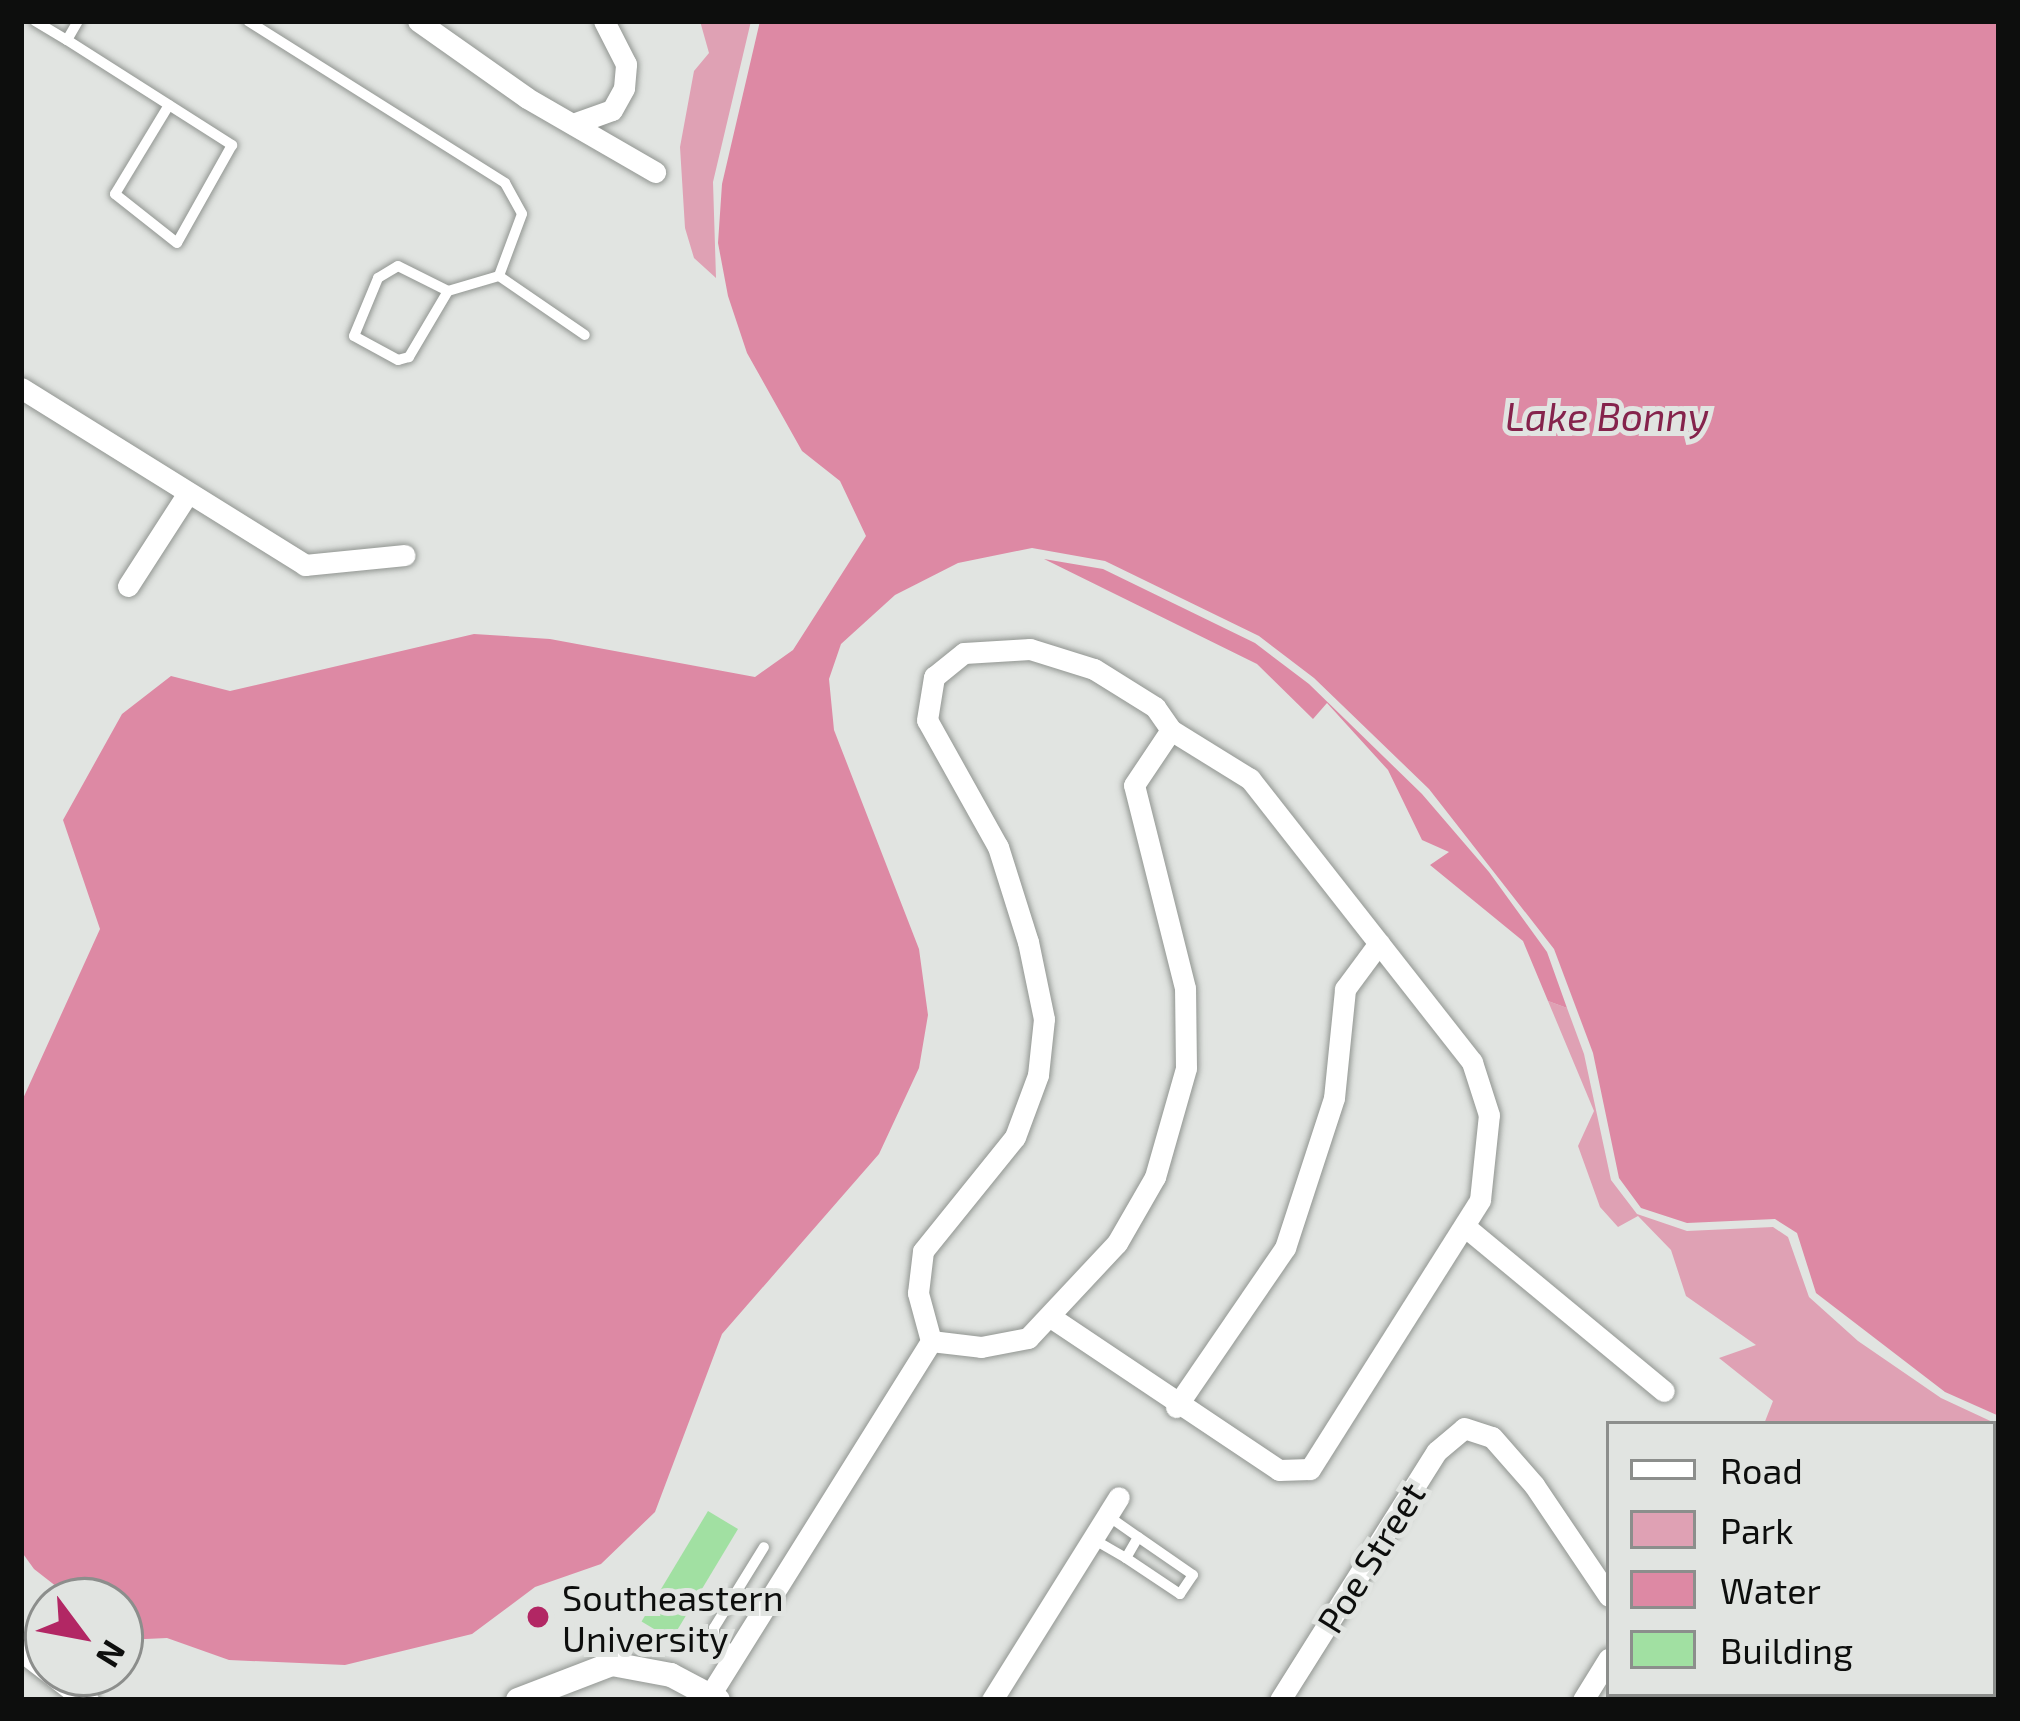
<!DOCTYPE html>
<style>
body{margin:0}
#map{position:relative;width:2020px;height:1721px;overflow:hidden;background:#e1e4e1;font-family:"Exo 2",sans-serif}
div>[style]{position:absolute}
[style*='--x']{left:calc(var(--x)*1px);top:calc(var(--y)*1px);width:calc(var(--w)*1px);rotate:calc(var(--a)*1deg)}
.green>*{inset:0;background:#dfa1b4}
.water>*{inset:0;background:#dd89a4}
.building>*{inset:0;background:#a1e0a2;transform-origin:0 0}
.roads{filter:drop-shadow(0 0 3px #919591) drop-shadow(0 0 3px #919591)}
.service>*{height:10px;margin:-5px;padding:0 5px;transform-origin:5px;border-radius:5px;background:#fff}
.minor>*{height:21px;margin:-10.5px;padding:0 10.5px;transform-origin:10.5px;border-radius:10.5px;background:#fff}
.tertiary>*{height:24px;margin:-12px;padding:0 12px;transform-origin:12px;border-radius:12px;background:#fff}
.dots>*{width:33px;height:33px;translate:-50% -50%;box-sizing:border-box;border:6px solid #e1e4e1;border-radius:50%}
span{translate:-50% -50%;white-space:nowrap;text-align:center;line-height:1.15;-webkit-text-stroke:10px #e1e4e1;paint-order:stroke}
.street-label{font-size:36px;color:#0d0e0d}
.poi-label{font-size:36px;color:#0d0e0d}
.left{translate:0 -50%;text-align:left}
.water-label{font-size:39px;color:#85234c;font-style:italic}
.frame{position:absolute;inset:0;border:24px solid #0d0e0d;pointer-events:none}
.legend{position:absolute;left:1606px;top:1421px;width:390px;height:276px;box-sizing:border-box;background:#e1e4e1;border:3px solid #8c8e8c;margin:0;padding:15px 21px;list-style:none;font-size:36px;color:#0d0e0d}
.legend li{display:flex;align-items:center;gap:24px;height:60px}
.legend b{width:60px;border:3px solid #8c8e8c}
.north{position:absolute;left:24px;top:1577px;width:120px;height:120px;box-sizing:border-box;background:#e1e4e1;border:3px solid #8c8e8c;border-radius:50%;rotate:122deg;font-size:33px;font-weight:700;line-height:48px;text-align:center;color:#0d0e0d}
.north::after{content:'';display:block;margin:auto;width:42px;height:54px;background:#b22764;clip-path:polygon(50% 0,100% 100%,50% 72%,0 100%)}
</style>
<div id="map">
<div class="green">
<i style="clip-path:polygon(700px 21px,751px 21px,713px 182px,716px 278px,694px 258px,685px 228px,680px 147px,694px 71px,709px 53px)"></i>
<i style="clip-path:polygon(1548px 1001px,1567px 1008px,1584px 1054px,1611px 1180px,1637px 1214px,1687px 1231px,1773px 1227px,1788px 1237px,1809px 1297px,1858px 1341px,1941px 1398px,1999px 1425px,1999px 1644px,1993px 1424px,1764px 1424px,1773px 1401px,1719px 1358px,1756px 1345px,1686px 1296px,1671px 1250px,1638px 1216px,1618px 1227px,1600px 1207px,1578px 1146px,1594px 1111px)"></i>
<i style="clip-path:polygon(1693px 1694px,1952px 1694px,1703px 1700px)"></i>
</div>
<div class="water">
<i style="clip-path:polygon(760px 21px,1999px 21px,1999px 1416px,1945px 1392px,1816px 1293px,1797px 1233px,1775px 1219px,1687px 1223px,1641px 1208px,1619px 1178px,1593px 1053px,1554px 949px,1429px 789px,1314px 678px,1259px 636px,1105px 561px,1032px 548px,958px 563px,895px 595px,841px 644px,829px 679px,834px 730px,919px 949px,928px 1015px,919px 1068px,879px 1154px,722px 1334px,655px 1512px,601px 1564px,535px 1587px,472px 1634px,345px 1665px,229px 1660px,167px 1638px,124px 1640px,120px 1601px,75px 1601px,34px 1569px,21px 1551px,21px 1103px,100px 929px,63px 820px,122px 714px,171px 676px,230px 691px,474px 634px,550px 639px,755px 677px,793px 650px,866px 536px,840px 481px,802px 451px,747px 353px,728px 296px,718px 243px,722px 184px)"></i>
<i style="clip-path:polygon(1044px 559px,1103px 569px,1255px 643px,1309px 684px,1422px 794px,1489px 872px,1547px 952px,1567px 1008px,1548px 1001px,1523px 941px,1430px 865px,1449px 852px,1422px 840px,1388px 770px,1327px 703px,1313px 719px,1257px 664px)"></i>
</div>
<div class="building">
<i style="left:708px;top:1511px;width:35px;height:129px;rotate:31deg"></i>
</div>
<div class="roads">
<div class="service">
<i style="--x:35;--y:21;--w:37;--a:31"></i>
<i style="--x:67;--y:40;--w:196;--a:32.5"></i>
<i style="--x:232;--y:145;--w:112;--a:119.3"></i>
<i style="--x:177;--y:243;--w:79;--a:-141.7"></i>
<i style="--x:115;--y:194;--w:104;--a:-58.8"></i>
<i style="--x:248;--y:21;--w:304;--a:32.2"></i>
<i style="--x:505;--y:183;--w:35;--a:61"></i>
<i style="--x:522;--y:214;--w:66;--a:110.4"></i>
<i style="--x:67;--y:40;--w:22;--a:-60"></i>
<i style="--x:448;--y:291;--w:77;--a:120.6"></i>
<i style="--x:409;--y:357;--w:11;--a:165"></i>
<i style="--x:398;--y:360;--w:50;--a:-151.4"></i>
<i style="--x:354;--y:336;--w:63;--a:-67.5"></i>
<i style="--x:378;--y:278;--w:23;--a:-31"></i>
<i style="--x:398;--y:266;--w:56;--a:26.6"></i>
<i style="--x:448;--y:291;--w:53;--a:-16.4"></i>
<i style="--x:499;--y:276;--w:104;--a:34.5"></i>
<i style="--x:1093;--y:1539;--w:38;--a:30"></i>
<i style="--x:1126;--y:1558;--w:24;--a:-60"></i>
<i style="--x:1138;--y:1537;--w:37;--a:-145"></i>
<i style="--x:1126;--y:1558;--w:65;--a:33.7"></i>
<i style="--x:1180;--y:1594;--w:23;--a:-56"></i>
<i style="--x:1193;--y:1575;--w:67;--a:-145.4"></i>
<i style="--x:736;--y:1653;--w:26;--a:-148"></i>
<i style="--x:714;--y:1639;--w:11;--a:-90"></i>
<i style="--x:714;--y:1628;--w:95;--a:-58.3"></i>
</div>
<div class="minor">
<i style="--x:418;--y:21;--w:133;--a:35.2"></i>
<i style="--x:527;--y:98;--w:148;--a:30"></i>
<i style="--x:573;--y:124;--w:41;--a:-19.7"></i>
<i style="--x:612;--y:110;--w:25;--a:-61"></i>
<i style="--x:624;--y:88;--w:24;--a:-85"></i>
<i style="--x:626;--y:64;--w:48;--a:-117.1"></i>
<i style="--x:21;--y:388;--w:335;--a:31.9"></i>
<i style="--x:305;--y:565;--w:100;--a:-5.7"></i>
<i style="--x:128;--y:586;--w:111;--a:-57.2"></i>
<i style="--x:1468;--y:1229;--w:254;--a:39.6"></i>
<i style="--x:1052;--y:1318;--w:273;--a:33.8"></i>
<i style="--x:1279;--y:1470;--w:31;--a:-2"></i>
<i style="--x:1310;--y:1469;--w:318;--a:-57.7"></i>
<i style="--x:1480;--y:1200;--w:85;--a:-84"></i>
<i style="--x:1489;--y:1115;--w:56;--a:-107.8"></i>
<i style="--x:1472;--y:1062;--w:360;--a:-128.1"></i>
<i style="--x:1250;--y:779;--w:93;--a:-148.2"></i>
<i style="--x:931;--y:1341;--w:50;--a:6.8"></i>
<i style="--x:981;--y:1347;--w:48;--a:-10.8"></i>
<i style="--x:1028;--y:1338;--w:130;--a:-46.9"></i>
<i style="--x:1117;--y:1243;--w:76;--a:-60.1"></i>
<i style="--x:1155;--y:1177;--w:113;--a:-74.1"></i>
<i style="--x:1186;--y:1068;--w:80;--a:-90.7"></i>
<i style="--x:1185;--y:988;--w:209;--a:-104.1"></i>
<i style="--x:1134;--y:785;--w:66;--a:-56.1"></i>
<i style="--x:1176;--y:1407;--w:193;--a:-55.6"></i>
<i style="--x:1285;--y:1248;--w:158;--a:-71.9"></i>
<i style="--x:1334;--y:1098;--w:110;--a:-84.2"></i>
<i style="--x:1345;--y:989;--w:57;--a:-53.5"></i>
<i style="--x:710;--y:1695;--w:417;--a:-58"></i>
<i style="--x:931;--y:1341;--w:50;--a:-105.2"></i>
<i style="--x:918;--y:1293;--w:42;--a:-83.2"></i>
<i style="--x:923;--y:1251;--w:146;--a:-51.1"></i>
<i style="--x:1015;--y:1137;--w:66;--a:-69.6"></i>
<i style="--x:1038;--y:1075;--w:56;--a:-83.9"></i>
<i style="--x:1044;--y:1019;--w:79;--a:-101.7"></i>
<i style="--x:1028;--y:942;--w:100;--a:-107.5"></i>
<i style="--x:998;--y:847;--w:145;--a:-119.2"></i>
<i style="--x:927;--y:720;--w:44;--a:-80.8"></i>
<i style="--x:934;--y:677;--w:38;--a:-39"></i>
<i style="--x:964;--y:653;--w:66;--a:-3.5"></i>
<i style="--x:1030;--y:649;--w:67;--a:17.4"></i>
<i style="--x:1094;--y:669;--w:72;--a:31.9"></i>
<i style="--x:1155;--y:707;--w:28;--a:55"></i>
<i style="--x:992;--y:1700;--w:239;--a:-58"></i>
<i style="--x:1280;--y:1700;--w:294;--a:-57.8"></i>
<i style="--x:1437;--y:1451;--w:35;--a:-40"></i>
<i style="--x:1464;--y:1428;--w:29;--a:18"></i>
<i style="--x:1492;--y:1437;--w:64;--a:48.8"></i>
<i style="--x:1534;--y:1485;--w:134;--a:56"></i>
<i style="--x:1583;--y:1700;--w:49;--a:-58.2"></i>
</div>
<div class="tertiary">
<i style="--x:21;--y:1649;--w:83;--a:37.7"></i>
<i style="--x:518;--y:1700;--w:101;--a:-21"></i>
<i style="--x:612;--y:1664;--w:60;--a:10.6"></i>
<i style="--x:671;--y:1675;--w:53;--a:28"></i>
</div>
</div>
<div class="dots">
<i style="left:538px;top:1617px;background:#b22764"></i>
</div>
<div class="street-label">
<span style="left:1370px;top:1557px;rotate:-58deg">Poe Street</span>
</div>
<div class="poi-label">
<span class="left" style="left:562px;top:1617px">Southeastern<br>University</span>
</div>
<div class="water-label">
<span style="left:1607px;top:416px">Lake Bonny</span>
</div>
<div class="frame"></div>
<ul class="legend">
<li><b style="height:15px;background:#fff"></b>Road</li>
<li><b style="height:33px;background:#dfa1b4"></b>Park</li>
<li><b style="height:33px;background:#dd89a4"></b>Water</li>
<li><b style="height:33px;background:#a1e0a2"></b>Building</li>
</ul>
<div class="north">N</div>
</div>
